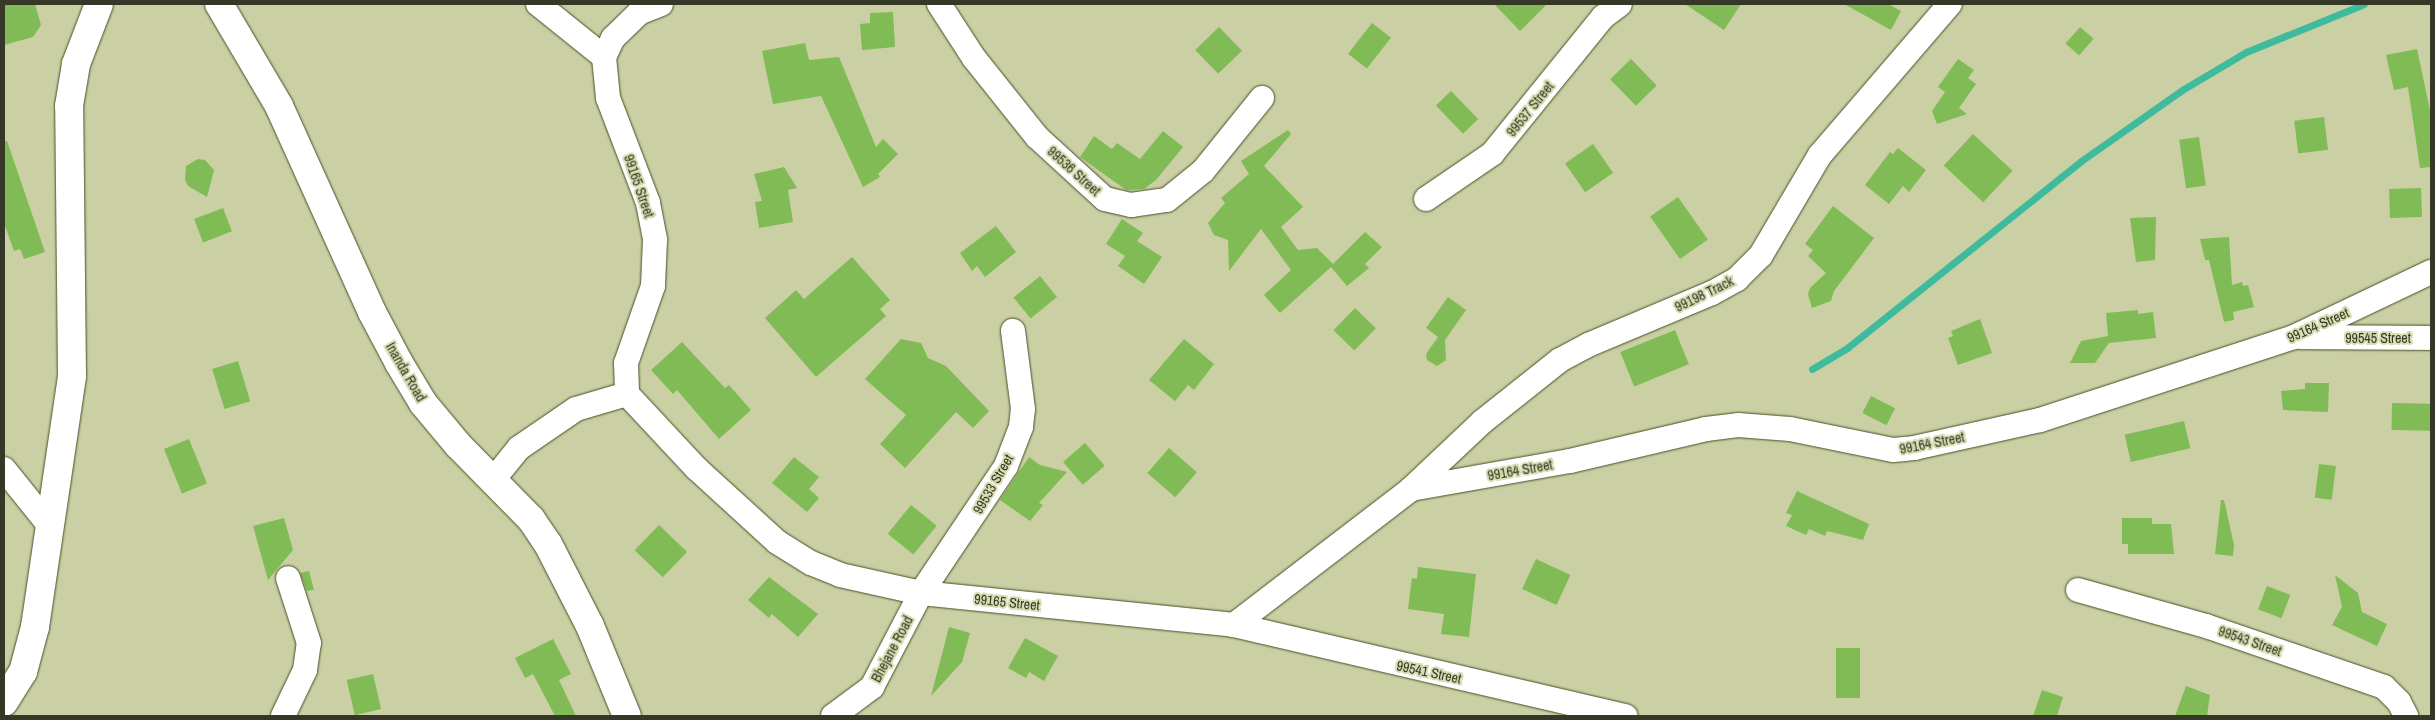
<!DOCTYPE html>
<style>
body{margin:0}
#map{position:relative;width:2435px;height:720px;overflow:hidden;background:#cad0a4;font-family:"Archivo Narrow",sans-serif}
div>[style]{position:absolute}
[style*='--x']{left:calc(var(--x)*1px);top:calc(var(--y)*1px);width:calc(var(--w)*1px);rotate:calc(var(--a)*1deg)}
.stream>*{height:7px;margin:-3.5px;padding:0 3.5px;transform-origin:3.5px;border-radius:3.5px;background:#3ebb9d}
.building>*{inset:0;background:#80bb55;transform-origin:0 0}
.roads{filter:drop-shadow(0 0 1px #4a4e27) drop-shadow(0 0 1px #4a4e27)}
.street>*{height:24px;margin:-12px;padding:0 12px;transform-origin:12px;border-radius:12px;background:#fff}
.secondary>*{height:28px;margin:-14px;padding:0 14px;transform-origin:14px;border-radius:14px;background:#fff}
span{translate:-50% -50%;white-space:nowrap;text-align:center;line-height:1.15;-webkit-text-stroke:4px #d7ddb1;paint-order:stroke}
.street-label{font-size:14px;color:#363827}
.frame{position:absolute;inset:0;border:5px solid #363827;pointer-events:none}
</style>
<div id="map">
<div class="stream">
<i style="--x:1812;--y:369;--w:41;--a:-31"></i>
<i style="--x:1847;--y:348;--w:300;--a:-38.6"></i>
<i style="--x:2081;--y:161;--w:123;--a:-35.1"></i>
<i style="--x:2182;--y:90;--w:74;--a:-30.7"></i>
<i style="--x:2246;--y:52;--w:127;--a:-22.1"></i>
</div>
<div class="building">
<i style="clip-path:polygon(4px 4px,35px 4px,41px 25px,33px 37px,4px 45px)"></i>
<i style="clip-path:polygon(1494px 4px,1547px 4px,1520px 31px)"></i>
<i style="clip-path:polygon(1685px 4px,1741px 4px,1724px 30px)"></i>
<i style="clip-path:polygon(1844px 4px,1888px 4px,1901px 11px,1891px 30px)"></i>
<i style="clip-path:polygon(893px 12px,895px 47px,862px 50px,860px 24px,870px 23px,870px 13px)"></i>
<i style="left:1372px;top:23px;width:24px;height:39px;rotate:38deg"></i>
<i style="left:1219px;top:27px;width:33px;height:33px;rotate:46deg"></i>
<i style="left:2080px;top:27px;width:18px;height:22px;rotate:41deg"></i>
<i style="clip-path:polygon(805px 43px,809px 60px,839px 57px,876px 147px,883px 139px,898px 154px,878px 174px,880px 177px,863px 187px,821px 96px,773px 104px,762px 51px)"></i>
<i style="clip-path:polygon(2417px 49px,2431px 115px,2431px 167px,2420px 168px,2408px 87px,2394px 90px,2386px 55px)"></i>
<i style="left:1631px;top:59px;width:37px;height:29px;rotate:46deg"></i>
<i style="clip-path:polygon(1958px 59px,1974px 70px,1968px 78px,1976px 84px,1959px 108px,1967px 114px,1937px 124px,1932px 111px,1945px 92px,1938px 87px)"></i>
<i style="left:1451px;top:91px;width:39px;height:21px;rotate:46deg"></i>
<i style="left:2324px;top:117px;width:33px;height:30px;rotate:83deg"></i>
<i style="clip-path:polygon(1288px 130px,1291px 134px,1264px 166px,1303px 207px,1281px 227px,1298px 250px,1317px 248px,1333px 264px,1365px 232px,1382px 247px,1365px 264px,1369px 268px,1347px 286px,1331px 267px,1280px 313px,1264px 295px,1291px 270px,1261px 229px,1229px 271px,1228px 240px,1214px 235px,1208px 223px,1225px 203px,1221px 198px,1249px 174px,1241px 161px)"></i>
<i style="clip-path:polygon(1163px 131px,1183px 147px,1156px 180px,1144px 189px,1126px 190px,1080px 157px,1094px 136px,1112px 149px,1117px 143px,1140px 159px)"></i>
<i style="left:1973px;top:134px;width:54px;height:43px;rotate:43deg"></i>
<i style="left:2199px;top:137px;width:49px;height:20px;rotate:82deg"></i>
<i style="clip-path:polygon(4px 141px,7px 141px,45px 252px,24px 259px,20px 249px,14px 251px,4px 223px)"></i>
<i style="left:1593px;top:144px;width:35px;height:34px;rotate:55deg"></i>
<i style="clip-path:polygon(1898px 148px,1926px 170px,1909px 192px,1903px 186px,1889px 204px,1865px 185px,1890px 152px,1893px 154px)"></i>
<i style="clip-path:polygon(198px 159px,205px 160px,214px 170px,207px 197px,188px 186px,185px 180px,186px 166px)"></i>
<i style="clip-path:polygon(784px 167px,797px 188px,788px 190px,793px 222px,759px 228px,755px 202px,762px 201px,754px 174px)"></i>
<i style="left:2421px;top:188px;width:29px;height:32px;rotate:88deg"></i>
<i style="left:1678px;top:197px;width:52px;height:34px;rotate:55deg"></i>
<i style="clip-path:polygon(1833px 206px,1874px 238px,1834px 291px,1831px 301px,1812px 308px,1808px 294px,1810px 288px,1826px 273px,1808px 256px,1813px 250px,1805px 244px)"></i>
<i style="left:223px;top:208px;width:25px;height:31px;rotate:69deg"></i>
<i style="clip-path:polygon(2156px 217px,2155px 260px,2136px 262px,2130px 218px)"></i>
<i style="clip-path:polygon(1122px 219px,1143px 233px,1137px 241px,1162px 257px,1144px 284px,1118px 266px,1125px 256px,1106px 244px)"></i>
<i style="clip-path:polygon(996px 226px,1016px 252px,985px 277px,977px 266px,972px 271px,960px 253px)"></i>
<i style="clip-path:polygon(2229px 237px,2232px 285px,2242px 282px,2243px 286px,2248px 285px,2254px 307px,2233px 312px,2234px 320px,2224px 322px,2209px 260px,2205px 260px,2200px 239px)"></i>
<i style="clip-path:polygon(852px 257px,890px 300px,880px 309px,886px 316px,816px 377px,765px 318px,796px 290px,804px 299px)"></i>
<i style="left:1040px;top:276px;width:27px;height:34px;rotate:51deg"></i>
<i style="clip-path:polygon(1448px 297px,1466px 310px,1445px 340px,1446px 360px,1437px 366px,1427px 360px,1426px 354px,1438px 337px,1426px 328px)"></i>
<i style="left:1355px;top:308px;width:29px;height:31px;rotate:44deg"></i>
<i style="clip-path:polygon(2138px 310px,2138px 314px,2153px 312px,2156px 338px,2109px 343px,2095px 363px,2070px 363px,2081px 341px,2108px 336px,2106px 313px)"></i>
<i style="clip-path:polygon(1980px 319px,1992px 353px,1958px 365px,1948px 338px,1953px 336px,1951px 331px)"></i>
<i style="left:1675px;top:330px;width:37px;height:59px;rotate:68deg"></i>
<i style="clip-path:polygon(901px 339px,921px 343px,928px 358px,946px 366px,989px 411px,973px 428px,956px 412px,905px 468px,880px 444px,906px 415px,865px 379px)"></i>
<i style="clip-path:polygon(1184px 339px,1214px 364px,1194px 390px,1188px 385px,1175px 401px,1149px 380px)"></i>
<i style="clip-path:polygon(682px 342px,725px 388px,729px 385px,751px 410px,719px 439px,677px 390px,673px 394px,651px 370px)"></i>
<i style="left:238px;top:361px;width:42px;height:27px;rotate:73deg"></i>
<i style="clip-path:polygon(2305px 383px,2329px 383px,2328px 412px,2283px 410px,2281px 391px,2305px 389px)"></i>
<i style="left:1871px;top:396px;width:27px;height:19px;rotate:27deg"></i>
<i style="left:2392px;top:403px;width:39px;height:27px;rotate:1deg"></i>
<i style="left:2184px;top:421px;width:28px;height:61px;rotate:77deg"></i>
<i style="left:189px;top:439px;width:48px;height:27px;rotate:68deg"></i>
<i style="left:1085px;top:443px;width:30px;height:29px;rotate:49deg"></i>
<i style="left:1169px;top:448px;width:37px;height:33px;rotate:41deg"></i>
<i style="clip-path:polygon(794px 457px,819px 477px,809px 489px,819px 498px,807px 512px,772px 483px)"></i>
<i style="clip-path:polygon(1029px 457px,1040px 465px,1067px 472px,1039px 503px,1043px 505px,1030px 521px,1000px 500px)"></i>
<i style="left:2319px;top:464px;width:17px;height:34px;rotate:7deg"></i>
<i style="clip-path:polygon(1797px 491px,1869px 524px,1863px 540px,1827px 531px,1825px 536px,1809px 529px,1806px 535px,1786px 526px,1792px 515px,1786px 513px)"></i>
<i style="clip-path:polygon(2221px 500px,2224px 500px,2234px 545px,2233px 556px,2215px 554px)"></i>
<i style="left:911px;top:505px;width:33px;height:37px;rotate:39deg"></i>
<i style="clip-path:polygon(284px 518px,293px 550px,268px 580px,253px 526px)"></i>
<i style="clip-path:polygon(2122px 518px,2152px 518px,2152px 524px,2171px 524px,2174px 554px,2128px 554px,2128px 544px,2122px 544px)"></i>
<i style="left:659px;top:525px;width:39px;height:35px;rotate:44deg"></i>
<i style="left:1536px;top:559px;width:38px;height:33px;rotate:25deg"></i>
<i style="clip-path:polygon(1418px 567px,1476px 574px,1469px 637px,1441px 634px,1444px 614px,1408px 609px,1412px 578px,1417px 579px)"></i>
<i style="clip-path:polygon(309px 571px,314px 590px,307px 591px,300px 573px)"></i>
<i style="clip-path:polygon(2335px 575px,2358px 593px,2362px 612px,2387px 624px,2377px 646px,2332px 625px,2342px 607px)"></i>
<i style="clip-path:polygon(769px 577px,818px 614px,798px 637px,772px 614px,769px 618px,748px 600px)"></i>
<i style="left:2267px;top:586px;width:25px;height:25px;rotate:21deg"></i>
<i style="clip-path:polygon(949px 627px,970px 633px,962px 662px,931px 696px)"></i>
<i style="clip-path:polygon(1025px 638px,1058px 656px,1044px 681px,1029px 672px,1026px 678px,1008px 668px)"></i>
<i style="clip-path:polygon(553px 639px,571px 674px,559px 680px,576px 716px,555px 716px,533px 674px,525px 678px,515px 658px)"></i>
<i style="left:1836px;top:648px;width:24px;height:50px"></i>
<i style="left:373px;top:674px;width:36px;height:27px;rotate:77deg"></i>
<i style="clip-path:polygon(2186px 686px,2210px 695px,2207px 716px,2175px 716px)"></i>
<i style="clip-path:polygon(2042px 690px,2063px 697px,2057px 716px,2033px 716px)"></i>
</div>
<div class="roads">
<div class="street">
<i style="--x:538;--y:4;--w:85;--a:38.8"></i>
<i style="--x:661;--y:4;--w:24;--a:158"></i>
<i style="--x:639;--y:13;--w:36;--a:136"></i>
<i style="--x:613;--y:38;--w:21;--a:115"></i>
<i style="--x:604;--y:57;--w:41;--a:84.4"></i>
<i style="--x:608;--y:98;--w:112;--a:69.1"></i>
<i style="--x:648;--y:203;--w:38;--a:79"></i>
<i style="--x:655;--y:240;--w:46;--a:92.5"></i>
<i style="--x:653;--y:286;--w:82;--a:109.3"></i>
<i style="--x:626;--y:363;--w:31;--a:88"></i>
<i style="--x:627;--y:394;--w:101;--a:47"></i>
<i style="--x:696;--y:468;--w:110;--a:42.4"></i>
<i style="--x:777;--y:542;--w:40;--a:32"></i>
<i style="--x:811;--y:563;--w:31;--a:22"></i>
<i style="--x:840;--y:575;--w:83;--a:12.5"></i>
<i style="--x:921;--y:593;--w:315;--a:5.8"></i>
<i style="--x:1234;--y:625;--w:402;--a:13.1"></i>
<i style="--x:939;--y:4;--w:64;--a:57.1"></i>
<i style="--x:974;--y:58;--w:101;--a:51.4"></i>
<i style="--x:1037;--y:137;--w:92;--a:42.4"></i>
<i style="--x:1105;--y:199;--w:27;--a:13"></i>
<i style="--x:1131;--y:205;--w:36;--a:-8"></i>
<i style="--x:1167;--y:200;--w:46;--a:-38.9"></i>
<i style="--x:1203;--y:171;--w:94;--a:-51.1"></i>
<i style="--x:1426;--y:199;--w:80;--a:-34.3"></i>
<i style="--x:1492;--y:154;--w:176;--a:-51"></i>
<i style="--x:1603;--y:17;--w:21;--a:-37"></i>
<i style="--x:2301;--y:337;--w:130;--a:0.4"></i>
<i style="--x:4;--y:469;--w:72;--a:51.2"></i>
<i style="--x:493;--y:480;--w:41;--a:-50.9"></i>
<i style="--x:519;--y:448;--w:69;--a:-34.4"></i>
<i style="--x:576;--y:409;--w:53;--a:-16.4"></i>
<i style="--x:1411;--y:489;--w:161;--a:-10"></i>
<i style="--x:1570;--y:461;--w:140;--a:-13.2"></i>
<i style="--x:1706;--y:429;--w:32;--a:-7"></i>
<i style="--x:1738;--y:425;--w:52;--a:4.4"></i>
<i style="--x:1790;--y:429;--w:105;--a:11.5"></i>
<i style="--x:1893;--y:450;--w:21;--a:-5"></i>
<i style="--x:1914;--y:448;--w:129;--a:-12.5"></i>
<i style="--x:2040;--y:420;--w:267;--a:-18.1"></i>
<i style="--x:2294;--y:337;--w:152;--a:-25.4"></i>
<i style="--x:2078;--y:590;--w:133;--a:15.7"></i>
<i style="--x:2206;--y:626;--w:188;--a:18.9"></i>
<i style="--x:2384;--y:687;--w:21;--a:45"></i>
<i style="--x:2399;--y:702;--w:16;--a:63"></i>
<i style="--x:1234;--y:625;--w:223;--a:-37.5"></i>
<i style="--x:1411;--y:489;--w:98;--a:-43.3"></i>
<i style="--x:1482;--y:422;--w:100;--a:-38.5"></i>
<i style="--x:1560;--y:360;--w:32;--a:-28"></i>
<i style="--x:1588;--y:345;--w:134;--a:-22.8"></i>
<i style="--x:1712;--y:293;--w:29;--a:-29"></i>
<i style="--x:1737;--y:279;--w:34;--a:-45"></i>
<i style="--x:1761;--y:255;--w:116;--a:-59.5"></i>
<i style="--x:1820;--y:155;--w:199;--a:-49.3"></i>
<i style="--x:283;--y:716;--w:51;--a:-64.4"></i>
<i style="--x:305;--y:670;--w:27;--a:-82"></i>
<i style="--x:309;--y:643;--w:68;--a:-107.9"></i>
<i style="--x:833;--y:716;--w:49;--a:-36.6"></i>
<i style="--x:872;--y:687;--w:106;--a:-62.5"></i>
<i style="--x:921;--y:593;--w:153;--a:-56.2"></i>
<i style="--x:1006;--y:466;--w:42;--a:-69"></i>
<i style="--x:1021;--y:427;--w:18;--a:-84"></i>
<i style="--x:1023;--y:409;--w:79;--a:-97.3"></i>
</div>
<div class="secondary">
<i style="--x:219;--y:4;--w:118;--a:59.5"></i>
<i style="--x:279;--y:106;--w:226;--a:65.7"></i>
<i style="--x:372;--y:312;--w:58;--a:62.1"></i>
<i style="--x:399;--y:363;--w:47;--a:59"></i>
<i style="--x:423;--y:403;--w:55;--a:50.2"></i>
<i style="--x:458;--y:445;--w:104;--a:45.4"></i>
<i style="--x:531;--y:519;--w:30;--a:56"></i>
<i style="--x:548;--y:544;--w:92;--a:62.9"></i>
<i style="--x:590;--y:626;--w:97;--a:67.7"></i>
<i style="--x:4;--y:702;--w:36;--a:-58"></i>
<i style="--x:23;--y:672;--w:47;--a:-75.1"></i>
<i style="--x:35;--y:627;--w:254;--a:-81.6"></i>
<i style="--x:72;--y:376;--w:270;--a:-90.6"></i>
<i style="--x:69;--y:106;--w:43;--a:-80.5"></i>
<i style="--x:76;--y:64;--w:64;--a:-69"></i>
</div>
</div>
<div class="street-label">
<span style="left:1530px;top:109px;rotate:-51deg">99537 Street</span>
<span style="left:1074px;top:171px;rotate:42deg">99536 Street</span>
<span style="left:639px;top:186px;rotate:71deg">99165 Street</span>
<span style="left:1704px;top:294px;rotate:-26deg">99198 Track</span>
<span style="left:2318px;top:325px;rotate:-24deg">99164 Street</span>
<span style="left:2378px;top:338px">99545 Street</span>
<span style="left:406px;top:372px;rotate:60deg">Inanda Road</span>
<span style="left:1932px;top:443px;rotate:-11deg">99164 Street</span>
<span style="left:1520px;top:470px;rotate:-10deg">99164 Street</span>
<span style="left:993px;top:484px;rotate:-60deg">99533 Street</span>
<span style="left:1007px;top:602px;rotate:6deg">99165 Street</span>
<span style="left:2250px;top:641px;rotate:19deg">99543 Street</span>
<span style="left:892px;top:649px;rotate:-62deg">Bhejane Road</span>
<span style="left:1429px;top:672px;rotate:12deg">99541 Street</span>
</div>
<div class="frame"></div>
</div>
